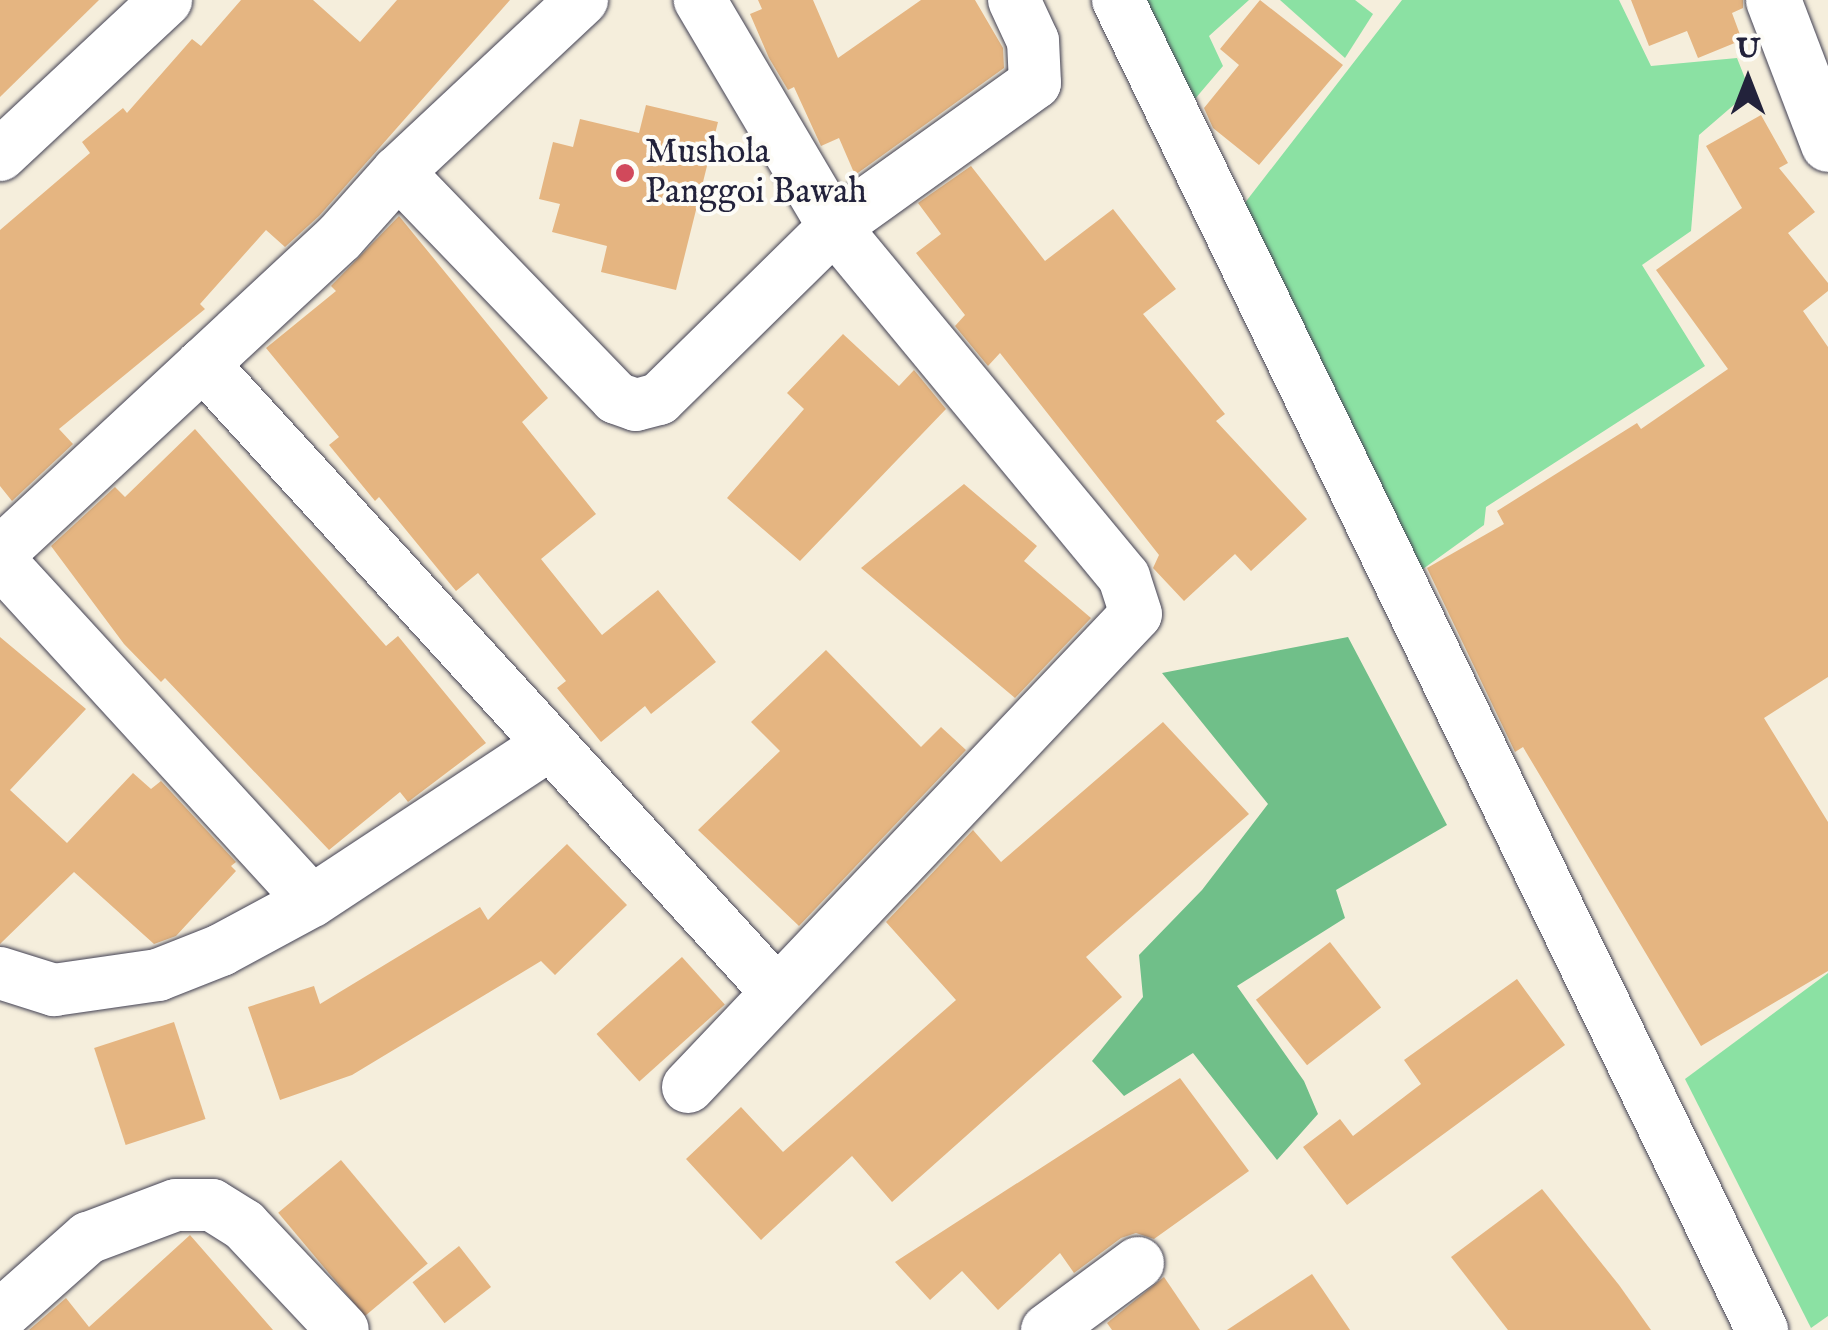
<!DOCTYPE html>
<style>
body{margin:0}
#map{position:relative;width:1828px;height:1330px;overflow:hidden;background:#f5eedc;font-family:"IM FELL English",serif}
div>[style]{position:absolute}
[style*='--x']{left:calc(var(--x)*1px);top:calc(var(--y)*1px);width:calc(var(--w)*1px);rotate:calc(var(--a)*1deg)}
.green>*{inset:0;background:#8be1a3}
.forest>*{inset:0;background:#70bf89}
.building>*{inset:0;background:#e5b581;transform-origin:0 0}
.roads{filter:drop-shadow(0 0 2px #424153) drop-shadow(0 0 2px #424153)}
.street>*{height:52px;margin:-26px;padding:0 26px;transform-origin:26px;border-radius:26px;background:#fff}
.highway>*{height:55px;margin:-27.5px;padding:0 27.5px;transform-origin:27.5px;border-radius:27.5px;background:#fff}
.dots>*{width:28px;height:28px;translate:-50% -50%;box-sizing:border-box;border:5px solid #fdfcf7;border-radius:50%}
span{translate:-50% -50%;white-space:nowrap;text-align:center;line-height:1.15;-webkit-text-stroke:8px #fdfcf7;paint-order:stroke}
.poi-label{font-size:35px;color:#22223b}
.left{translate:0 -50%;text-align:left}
.north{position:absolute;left:1698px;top:30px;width:100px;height:100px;-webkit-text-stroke:8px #fdfcf7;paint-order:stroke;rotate:0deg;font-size:28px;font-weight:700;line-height:40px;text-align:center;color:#22223b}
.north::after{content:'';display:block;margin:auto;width:35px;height:45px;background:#22223b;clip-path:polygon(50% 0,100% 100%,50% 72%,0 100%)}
</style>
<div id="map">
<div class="green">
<i style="clip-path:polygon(1128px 0,1249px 0,1209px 36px,1223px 66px,1183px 113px)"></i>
<i style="clip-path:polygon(1280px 0,1355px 0,1373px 14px,1345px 58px)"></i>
<i style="clip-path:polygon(1402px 0,1619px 0,1651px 66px,1737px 58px,1750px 91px,1699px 135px,1691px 231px,1642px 265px,1705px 366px,1486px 507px,1484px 525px,1416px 574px,1244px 204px)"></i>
<i style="clip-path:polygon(1828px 973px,1828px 1316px,1811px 1328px,1685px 1079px)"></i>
</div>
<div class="forest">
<i style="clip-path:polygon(1348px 637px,1447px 825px,1336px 890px,1345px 918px,1237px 986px,1304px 1081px,1318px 1114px,1277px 1160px,1193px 1053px,1124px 1096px,1092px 1061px,1143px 997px,1139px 955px,1202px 890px,1268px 804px,1162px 673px)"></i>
</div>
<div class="building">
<i style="clip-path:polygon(0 0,99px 0,0 97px)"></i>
<i style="clip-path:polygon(241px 0,313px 0,360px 42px,397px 0,510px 0,319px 216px,285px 247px,266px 230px,200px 304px,205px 309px,59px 429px,73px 444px,12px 501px,0 486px,0 230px,90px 153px,82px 142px,123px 108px,127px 113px,192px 39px,201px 46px)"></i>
<i style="clip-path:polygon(758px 0,813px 0,838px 58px,921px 0,975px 0,1003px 48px,1004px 68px,855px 175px,839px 138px,821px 146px,794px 87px,788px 90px,769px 58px,750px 14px,762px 9px)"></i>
<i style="clip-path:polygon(1260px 0,1343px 65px,1259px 165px,1213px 128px,1204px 108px,1239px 65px,1220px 49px)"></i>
<i style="clip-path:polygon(1631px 0,1743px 0,1743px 8px,1732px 13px,1742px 40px,1698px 58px,1687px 31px,1649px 46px)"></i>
<i style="clip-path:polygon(646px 105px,718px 122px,676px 290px,601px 272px,607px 246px,552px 232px,560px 204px,539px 199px,553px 142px,573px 147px,580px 119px,639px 133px)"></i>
<i style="clip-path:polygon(1761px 115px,1788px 163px,1779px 168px,1815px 212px,1788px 233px,1828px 283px,1828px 291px,1803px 311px,1828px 347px,1828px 677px,1764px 718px,1828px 822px,1828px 971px,1701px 1046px,1523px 747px,1515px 752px,1427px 568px,1504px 524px,1497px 511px,1637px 423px,1641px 429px,1728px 369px,1656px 270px,1742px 208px,1706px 146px)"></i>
<i style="clip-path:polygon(971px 166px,1045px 261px,1113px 209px,1176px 289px,1143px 314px,1225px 414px,1216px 421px,1307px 519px,1251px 571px,1235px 554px,1184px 601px,1153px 568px,1159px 555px,1000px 353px,988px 366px,955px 326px,965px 315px,916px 253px,941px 234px,918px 203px)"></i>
<i style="clip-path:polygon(399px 216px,548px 398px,522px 422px,596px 514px,541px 559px,602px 635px,658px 590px,716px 662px,651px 714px,645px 706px,601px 742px,557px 688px,566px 681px,478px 573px,456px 591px,379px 497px,375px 501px,329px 445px,339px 437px,266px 348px,336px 291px,331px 286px)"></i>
<i style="clip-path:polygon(843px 334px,899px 386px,914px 370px,946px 409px,800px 561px,727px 498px,804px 409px,787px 393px)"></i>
<i style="clip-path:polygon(195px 429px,386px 646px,398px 636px,486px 743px,408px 802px,400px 792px,329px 850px,165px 678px,161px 682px,124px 644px,51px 546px,115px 487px,125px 497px)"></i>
<i style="clip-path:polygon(964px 484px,1037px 546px,1024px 561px,1091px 618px,1015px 698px,861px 568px)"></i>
<i style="clip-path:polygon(0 637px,86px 709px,10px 790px,67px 843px,133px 773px,151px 789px,161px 781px,236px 862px,231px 866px,236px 871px,176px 936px,154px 944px,74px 872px,0 944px)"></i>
<i style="clip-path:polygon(826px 650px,921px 747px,941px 727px,966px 750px,799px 926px,698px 830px,780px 751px,751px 722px)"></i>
<i style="clip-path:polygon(1163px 722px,1249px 814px,1086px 957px,1122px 997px,892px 1202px,852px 1156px,761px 1240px,686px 1159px,741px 1107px,783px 1152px,956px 1000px,886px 922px,973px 830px,1001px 862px)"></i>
<i style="clip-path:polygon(567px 844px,627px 905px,555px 975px,541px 961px,352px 1075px,280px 1100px,248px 1007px,314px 986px,320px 1004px,480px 907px,488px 920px)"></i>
<i style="left:1330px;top:942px;width:83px;height:94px;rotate:52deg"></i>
<i style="left:682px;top:957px;width:64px;height:115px;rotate:48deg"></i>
<i style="clip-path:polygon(1517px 979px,1565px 1045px,1347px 1205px,1303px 1147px,1340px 1119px,1353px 1136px,1421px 1084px,1404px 1060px)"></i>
<i style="left:174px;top:1022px;width:102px;height:84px;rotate:72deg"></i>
<i style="clip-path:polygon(1180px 1078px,1249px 1171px,1154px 1239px,1136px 1233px,1121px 1238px,1074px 1273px,1060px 1253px,998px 1310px,962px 1271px,930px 1300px,895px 1262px)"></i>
<i style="left:341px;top:1160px;width:135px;height:82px;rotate:50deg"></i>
<i style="clip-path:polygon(1542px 1189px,1619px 1285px,1651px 1330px,1508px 1330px,1451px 1257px)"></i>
<i style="clip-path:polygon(190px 1235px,273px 1330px,29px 1330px,66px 1298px,89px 1327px)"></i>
<i style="left:459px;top:1246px;width:52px;height:59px;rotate:52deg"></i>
<i style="clip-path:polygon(1312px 1274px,1350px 1330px,1227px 1330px)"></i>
<i style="clip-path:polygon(1164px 1277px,1200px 1330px,1112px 1330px,1107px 1323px)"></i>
</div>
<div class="roads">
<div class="street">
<i style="--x:1118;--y:0;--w:1478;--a:64.16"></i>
<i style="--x:0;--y:155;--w:227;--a:-43"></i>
<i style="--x:398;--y:172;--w:314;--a:46"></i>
<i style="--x:616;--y:398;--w:21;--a:19"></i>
<i style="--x:636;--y:405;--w:24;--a:-15"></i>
<i style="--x:659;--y:399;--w:245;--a:-44.5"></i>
<i style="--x:834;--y:227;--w:247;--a:-35.6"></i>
<i style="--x:1035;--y:83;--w:42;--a:-92.7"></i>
<i style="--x:1033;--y:41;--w:45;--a:-114.9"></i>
<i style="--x:203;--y:364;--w:849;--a:47.58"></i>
<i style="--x:0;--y:553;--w:464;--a:-42.9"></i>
<i style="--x:340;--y:237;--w:87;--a:-48.3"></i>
<i style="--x:398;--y:172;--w:252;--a:-43.1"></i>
<i style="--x:0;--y:561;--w:461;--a:47.5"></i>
<i style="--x:0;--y:973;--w:57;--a:17.5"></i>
<i style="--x:54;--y:990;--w:105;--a:-8.2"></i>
<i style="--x:158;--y:975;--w:68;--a:-21.6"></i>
<i style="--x:221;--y:950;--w:103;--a:-28.3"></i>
<i style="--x:312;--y:901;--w:282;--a:-33.4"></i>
<i style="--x:688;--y:1087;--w:651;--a:-46.55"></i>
<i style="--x:1136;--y:614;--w:39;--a:-108"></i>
<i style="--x:1124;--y:577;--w:455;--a:-129.6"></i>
<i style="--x:834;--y:227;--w:264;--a:-120.6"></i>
<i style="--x:0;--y:1316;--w:118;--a:-41.6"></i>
<i style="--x:88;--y:1238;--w:94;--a:-20.6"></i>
<i style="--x:176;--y:1205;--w:36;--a:0"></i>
<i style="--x:212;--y:1205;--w:38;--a:32"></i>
<i style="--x:244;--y:1225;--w:144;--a:46.7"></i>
<i style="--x:1047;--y:1330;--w:113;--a:-36.4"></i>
</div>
<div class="highway">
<i style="--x:1773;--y:0;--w:154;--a:69.1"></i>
</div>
</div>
<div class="dots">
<i style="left:625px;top:173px;background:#d1495b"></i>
</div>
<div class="poi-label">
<span class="left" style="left:645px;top:173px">Mushola<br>Panggoi Bawah</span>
</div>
<div class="north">U</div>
</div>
